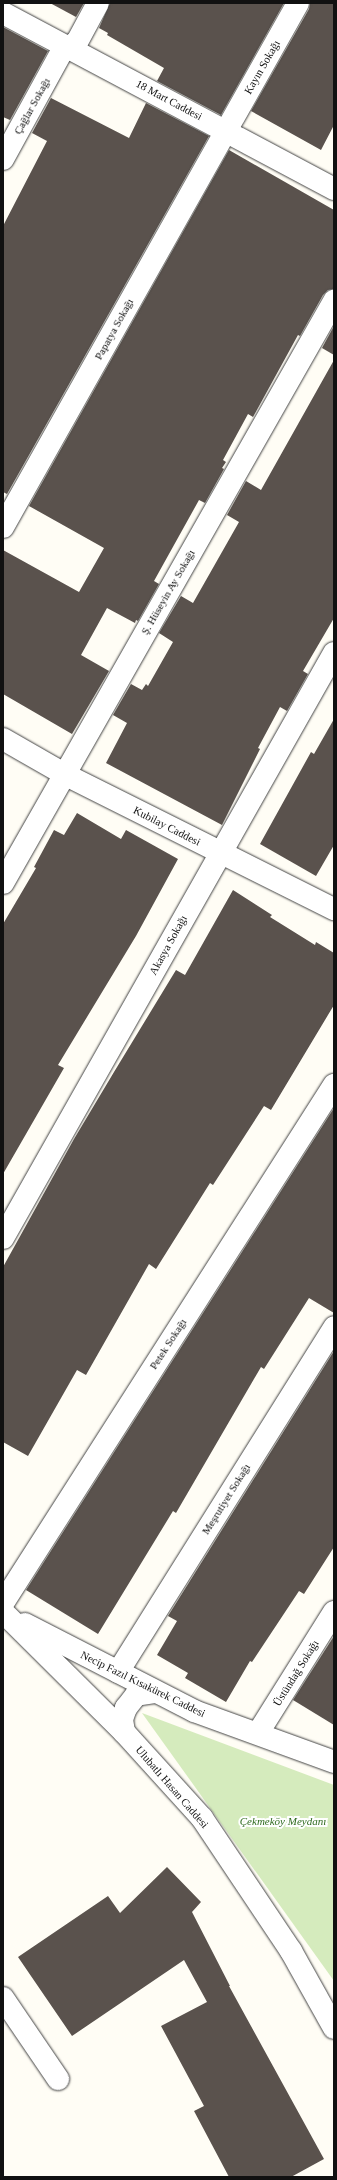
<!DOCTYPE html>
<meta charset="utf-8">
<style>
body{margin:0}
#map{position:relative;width:337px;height:2180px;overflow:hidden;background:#fffdf5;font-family:"Times New Roman",serif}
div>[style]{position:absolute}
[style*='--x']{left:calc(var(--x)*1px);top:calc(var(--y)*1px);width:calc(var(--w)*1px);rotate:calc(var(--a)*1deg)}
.green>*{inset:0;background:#d5ebbd}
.building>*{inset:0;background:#5a524d}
.roads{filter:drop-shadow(0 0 1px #444) drop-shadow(0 0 1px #444)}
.minor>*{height:22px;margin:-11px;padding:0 11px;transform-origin:11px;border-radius:11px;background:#fff}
span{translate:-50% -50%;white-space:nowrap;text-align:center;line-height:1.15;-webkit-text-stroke:4px #fff;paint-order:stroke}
.street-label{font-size:11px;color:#111}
.park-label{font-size:11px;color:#2f6b1f;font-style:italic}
.frame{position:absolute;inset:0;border:4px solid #111;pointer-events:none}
</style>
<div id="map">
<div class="green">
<i style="clip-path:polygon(142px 1713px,334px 1785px,334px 1981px)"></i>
</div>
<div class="building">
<i style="clip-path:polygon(50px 3px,84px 3px,76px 17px)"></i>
<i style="clip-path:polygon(110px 3px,284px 3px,221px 115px,157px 81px,164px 68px,107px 35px,108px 33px,99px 28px)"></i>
<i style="clip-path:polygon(310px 3px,334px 3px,334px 125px,321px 150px,251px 111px,309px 9px)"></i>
<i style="clip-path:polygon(3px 27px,48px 51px,10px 120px,3px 117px)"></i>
<i style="clip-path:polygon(51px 98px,129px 138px,146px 103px,209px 136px,7px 494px,3px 492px,3px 226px,47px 141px,32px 133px)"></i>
<i style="clip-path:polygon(229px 150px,334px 210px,334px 289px,328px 290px,323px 295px,300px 336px,298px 335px,253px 417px,248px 414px,223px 460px,226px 462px,222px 468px,224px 469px,205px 503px,199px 500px,154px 581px,159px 584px,138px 621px,136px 620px,135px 623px,107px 608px,81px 655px,109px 671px,72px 734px,3px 694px,3px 550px,79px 592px,104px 548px,29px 506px)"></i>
<i style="clip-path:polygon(334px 326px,334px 355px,322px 348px)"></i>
<i style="clip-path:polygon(334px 360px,334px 618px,303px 671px,308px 674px,287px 711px,280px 707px,258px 748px,260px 749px,222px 825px,106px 763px,127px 723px,113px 715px,131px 684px,142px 690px,146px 684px,148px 686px,173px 642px,159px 633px,181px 596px,193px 603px,239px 522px,227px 515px,246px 481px,261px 490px)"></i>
<i style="clip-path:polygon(334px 719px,334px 845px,316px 876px,260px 844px,311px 752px,314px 754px)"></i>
<i style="clip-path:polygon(77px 813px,121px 839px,126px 830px,178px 859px,136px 936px,58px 1065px,64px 1068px,3px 1174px,3px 924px,36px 868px,34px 867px,54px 830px,64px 835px)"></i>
<i style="clip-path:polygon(233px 890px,272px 915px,270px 917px,315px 945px,316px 942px,334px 953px,334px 1005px,271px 1110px,264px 1106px,213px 1185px,210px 1183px,156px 1269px,149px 1264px,86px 1375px,77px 1370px,28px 1456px,3px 1442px,3px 1267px,74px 1139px,114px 1072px,176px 970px,185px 975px)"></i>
<i style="clip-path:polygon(334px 1108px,334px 1313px,309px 1298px,264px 1369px,261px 1367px,176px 1513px,173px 1511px,98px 1634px,26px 1590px)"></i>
<i style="clip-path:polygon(334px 1351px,334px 1547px,304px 1594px,299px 1591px,252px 1662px,250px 1661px,226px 1702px,185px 1678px,188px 1673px,157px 1655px,177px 1621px,168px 1616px)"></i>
<i style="clip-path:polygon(334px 1636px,334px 1725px,293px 1700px)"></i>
<i style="clip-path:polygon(167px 1867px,201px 1902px,192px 1912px,230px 1986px,229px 1986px,324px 2159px,291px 2177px,229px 2177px,194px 2111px,204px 2106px,161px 2026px,207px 2002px,184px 1960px,72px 2036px,18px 1957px,108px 1896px,120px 1913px)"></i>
</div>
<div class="roads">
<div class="minor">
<i style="--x:3;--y:13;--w:375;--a:28"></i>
<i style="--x:3;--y:159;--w:121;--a:-61.3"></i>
<i style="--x:61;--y:53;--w:19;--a:-35"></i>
<i style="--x:77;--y:42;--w:44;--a:-61.7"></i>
<i style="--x:3;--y:527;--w:601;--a:-60.62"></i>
<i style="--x:3;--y:739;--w:70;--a:29.8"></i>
<i style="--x:64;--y:774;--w:302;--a:26.6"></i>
<i style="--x:3;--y:883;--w:670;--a:-60.37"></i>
<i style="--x:3;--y:1238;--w:672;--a:-60.5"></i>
<i style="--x:3;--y:1603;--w:615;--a:-57.42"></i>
<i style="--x:3;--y:1612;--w:170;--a:44.8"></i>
<i style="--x:124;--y:1732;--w:116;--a:47.8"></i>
<i style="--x:202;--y:1818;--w:160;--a:56.2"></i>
<i style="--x:291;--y:1951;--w:88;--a:60.8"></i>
<i style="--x:25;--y:1624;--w:190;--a:27.2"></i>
<i style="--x:194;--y:1711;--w:149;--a:20"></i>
<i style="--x:118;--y:1672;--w:407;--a:-57.9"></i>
<i style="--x:124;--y:1732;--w:13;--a:-99"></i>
<i style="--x:122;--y:1719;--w:12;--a:-70"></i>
<i style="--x:126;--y:1708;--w:16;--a:-52"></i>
<i style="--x:136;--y:1695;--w:20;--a:-9"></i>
<i style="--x:258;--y:1733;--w:143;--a:-57.9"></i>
<i style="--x:3;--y:1998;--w:98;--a:55.8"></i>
</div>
</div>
<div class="street-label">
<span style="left:262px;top:67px;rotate:-60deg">Kayın Sokağı</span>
<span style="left:169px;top:100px;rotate:28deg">18 Mart Caddesi</span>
<span style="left:32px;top:106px;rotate:-61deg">Çağlar Sokağı</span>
<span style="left:114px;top:329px;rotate:-61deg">Papatya Sokağı</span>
<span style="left:168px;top:592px;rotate:-60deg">Ş. Hüseyin Ay Sokağı</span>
<span style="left:167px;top:826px;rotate:27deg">Kubilay Caddesi</span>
<span style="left:168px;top:945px;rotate:-61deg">Akasya Sokağı</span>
<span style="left:168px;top:1344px;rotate:-57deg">Petek Sokağı</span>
<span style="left:226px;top:1499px;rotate:-58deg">Meşrutiyet Sokağı</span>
<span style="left:296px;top:1673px;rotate:-58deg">Üstündağ Sokağı</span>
<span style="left:143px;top:1684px;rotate:26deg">Necip Fazıl Kısakürek Caddesi</span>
<span style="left:172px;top:1787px;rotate:49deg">Ulubatlı Hasan Caddesi</span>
</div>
<div class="park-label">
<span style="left:283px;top:1821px">Çekmeköy Meydanı</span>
</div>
<div class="frame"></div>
</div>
